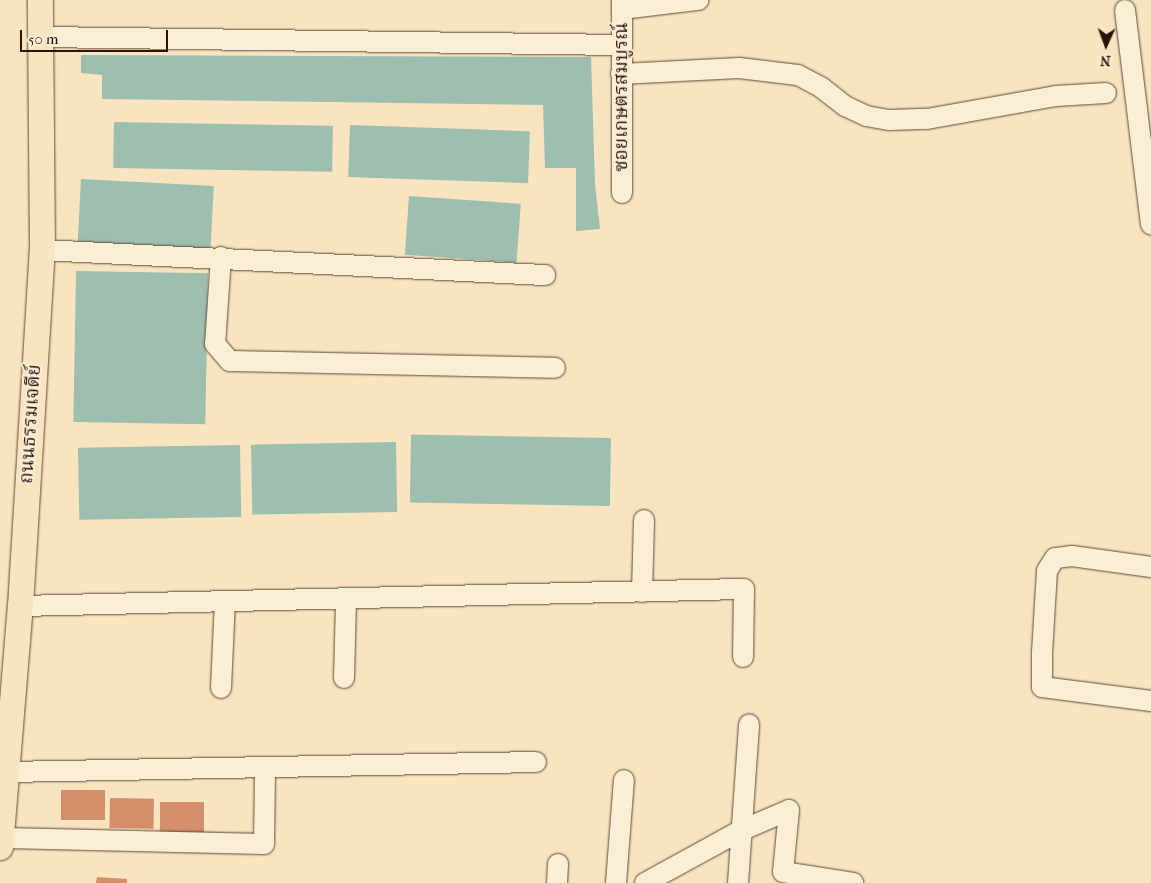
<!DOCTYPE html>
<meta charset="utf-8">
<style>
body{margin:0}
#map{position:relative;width:1151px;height:883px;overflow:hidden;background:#f8e5c0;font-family:"IM FELL French Canon","Noto Serif Thai",serif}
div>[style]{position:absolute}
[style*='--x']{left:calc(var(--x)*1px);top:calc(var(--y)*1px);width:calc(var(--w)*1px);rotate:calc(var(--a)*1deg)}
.water>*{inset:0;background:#9ebfaf;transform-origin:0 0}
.building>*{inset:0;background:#d48e6b;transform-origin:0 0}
.roads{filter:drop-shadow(0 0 1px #5e4834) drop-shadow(0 0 1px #5e4834)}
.minor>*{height:20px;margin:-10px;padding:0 10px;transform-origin:10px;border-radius:10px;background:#faeed6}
.major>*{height:25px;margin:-12.5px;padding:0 12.5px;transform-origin:12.5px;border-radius:12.5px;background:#f8e5c0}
span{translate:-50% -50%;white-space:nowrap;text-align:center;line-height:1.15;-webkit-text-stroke:4px #faeed6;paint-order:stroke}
.street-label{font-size:19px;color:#2b1306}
.north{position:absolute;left:1081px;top:20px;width:50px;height:50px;-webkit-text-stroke:4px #faeed6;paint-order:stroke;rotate:182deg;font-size:14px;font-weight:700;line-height:20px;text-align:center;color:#2b1306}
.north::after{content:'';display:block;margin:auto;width:18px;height:22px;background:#2b1306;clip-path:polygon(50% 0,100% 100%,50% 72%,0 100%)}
.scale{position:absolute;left:20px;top:30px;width:148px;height:22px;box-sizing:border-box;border:2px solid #2b1306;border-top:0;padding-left:6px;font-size:15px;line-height:18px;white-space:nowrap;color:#2b1306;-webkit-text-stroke:4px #faeed6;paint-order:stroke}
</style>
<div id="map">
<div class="water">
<i style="clip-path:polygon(81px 55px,591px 57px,595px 184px,600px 229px,576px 231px,576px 168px,545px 168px,543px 105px,102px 99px,102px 75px,81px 73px)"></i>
<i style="left:114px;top:122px;width:219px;height:46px;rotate:1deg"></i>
<i style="left:350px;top:125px;width:180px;height:52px;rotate:2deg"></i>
<i style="left:81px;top:179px;width:133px;height:64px;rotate:3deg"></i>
<i style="left:409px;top:196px;width:112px;height:59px;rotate:4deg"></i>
<i style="left:76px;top:271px;width:132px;height:151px;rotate:1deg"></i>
<i style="left:611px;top:438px;width:68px;height:200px;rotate:91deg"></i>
<i style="left:396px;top:442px;width:70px;height:145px;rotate:89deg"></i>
<i style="left:240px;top:445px;width:72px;height:162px;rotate:89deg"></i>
</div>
<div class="building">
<i style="left:61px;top:790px;width:44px;height:30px"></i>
<i style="left:110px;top:798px;width:44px;height:30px;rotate:1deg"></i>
<i style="left:160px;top:802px;width:44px;height:30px"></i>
<i style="clip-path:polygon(97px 877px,127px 879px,127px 883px,96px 883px)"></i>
</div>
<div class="roads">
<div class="minor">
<i style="--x:622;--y:9;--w:77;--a:-6.8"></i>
<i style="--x:1125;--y:10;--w:216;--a:83.1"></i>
<i style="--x:41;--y:37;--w:579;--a:0.79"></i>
<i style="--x:621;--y:74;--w:118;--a:-2.9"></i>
<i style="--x:739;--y:68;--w:59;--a:6.8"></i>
<i style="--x:798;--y:75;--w:27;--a:28"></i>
<i style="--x:822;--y:88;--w:29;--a:38"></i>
<i style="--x:845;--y:106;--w:23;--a:25"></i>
<i style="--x:866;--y:116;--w:23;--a:10"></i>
<i style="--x:889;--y:120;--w:38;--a:-2"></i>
<i style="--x:927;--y:119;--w:131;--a:-10.1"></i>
<i style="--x:1056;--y:96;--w:50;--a:-3.4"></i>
<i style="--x:622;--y:193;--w:193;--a:-90"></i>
<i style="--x:42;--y:250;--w:504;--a:2.85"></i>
<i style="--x:221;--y:257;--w:87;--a:93.9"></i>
<i style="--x:215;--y:344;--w:23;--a:49"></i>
<i style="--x:230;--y:361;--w:325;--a:1.2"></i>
<i style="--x:1151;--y:567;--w:80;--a:-172.1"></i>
<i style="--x:1072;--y:556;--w:17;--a:173"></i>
<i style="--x:1055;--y:558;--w:15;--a:122"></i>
<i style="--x:1047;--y:571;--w:81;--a:93.5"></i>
<i style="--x:1042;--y:652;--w:35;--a:90"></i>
<i style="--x:1042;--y:687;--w:110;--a:7.3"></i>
<i style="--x:642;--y:592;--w:72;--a:-88.4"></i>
<i style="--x:20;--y:606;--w:724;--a:-1.35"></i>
<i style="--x:744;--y:589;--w:68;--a:90.8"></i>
<i style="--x:344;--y:678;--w:79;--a:-88.5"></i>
<i style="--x:221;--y:688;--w:87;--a:-87.4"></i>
<i style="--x:7;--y:772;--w:529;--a:-1.08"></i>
<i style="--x:1;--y:838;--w:263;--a:1.3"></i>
<i style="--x:264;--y:844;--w:75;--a:-89.2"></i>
<i style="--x:557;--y:883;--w:19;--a:-87"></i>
<i style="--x:616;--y:883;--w:103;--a:-85.6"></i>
<i style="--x:645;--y:883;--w:108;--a:-28.7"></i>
<i style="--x:740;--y:831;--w:53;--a:-23.2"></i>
<i style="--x:789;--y:810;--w:62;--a:95.5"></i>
<i style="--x:783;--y:872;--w:71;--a:8.9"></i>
<i style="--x:738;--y:883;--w:159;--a:-86"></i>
</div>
<div class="major">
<i style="--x:0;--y:847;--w:242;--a:-85.3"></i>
<i style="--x:20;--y:606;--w:357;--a:-86.5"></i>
<i style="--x:42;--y:250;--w:250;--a:-90.5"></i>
</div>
</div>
<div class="street-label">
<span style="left:622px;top:97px;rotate:-90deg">ซอยเกษตรสมบูรณ์</span>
<span style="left:31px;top:424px;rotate:-86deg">ถนนธรรมเจดีย์</span>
</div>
<div class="north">N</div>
<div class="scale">50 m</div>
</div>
